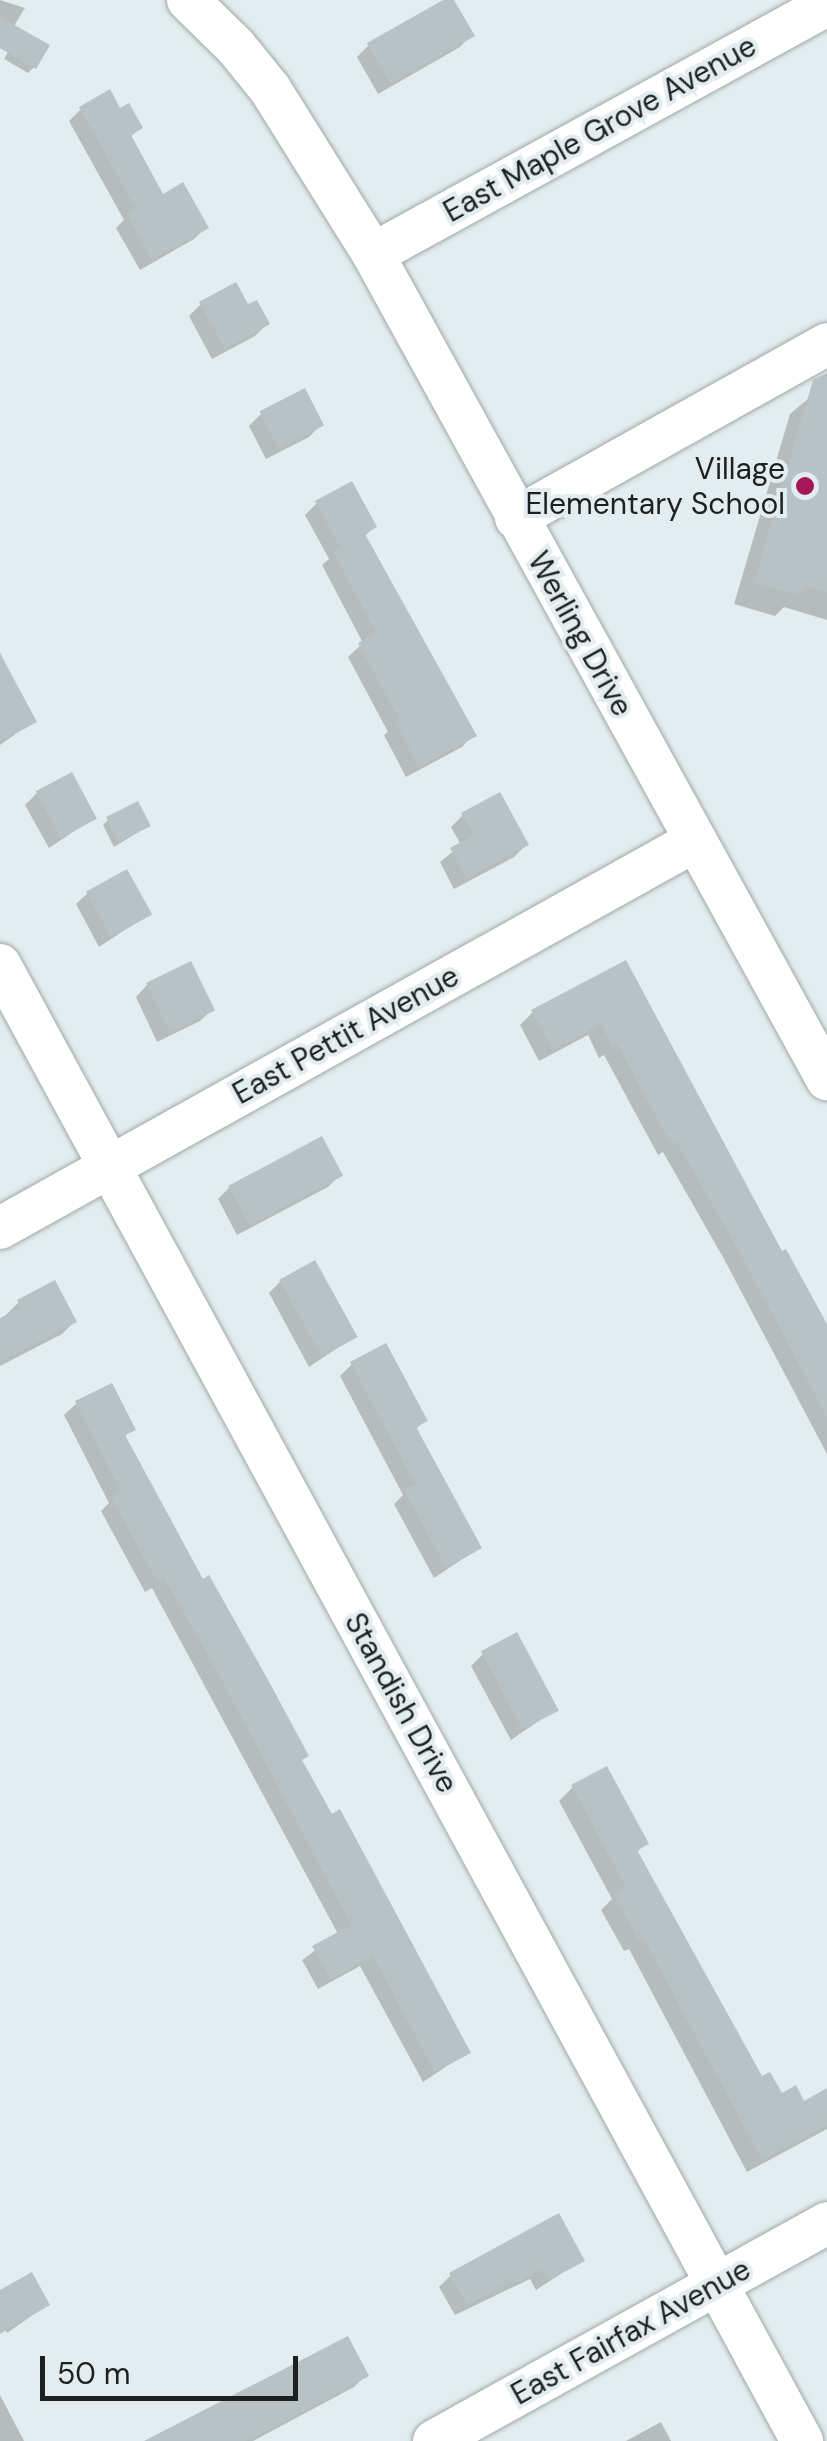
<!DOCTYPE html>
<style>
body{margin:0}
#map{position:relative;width:827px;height:2441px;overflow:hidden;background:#e3ecee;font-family:"DM Sans",sans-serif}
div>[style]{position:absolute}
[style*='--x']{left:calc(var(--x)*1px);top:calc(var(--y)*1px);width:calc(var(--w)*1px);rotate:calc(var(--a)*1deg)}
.shadow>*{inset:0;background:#0003}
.building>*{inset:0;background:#b8c1c3;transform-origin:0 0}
.roads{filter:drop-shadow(0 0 2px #9fa8a9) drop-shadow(0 0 2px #9fa8a9)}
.minor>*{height:42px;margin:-21px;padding:0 21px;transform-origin:21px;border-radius:21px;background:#fff}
.dots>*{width:28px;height:28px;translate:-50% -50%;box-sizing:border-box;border:5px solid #e3ecee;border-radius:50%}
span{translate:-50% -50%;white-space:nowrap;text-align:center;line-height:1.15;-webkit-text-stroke:8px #e3ecee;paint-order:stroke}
.street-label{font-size:30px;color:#1c2021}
.poi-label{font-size:30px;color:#1c2021}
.right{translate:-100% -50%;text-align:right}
.scale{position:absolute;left:40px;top:2356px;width:258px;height:45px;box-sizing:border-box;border:5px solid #1c2021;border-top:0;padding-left:12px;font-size:30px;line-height:35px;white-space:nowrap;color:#1c2021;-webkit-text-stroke:8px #e3ecee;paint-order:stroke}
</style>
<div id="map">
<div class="shadow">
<i style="clip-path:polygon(0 0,25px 8px,0 49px)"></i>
<i style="clip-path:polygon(448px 0,471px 35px,460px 47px,378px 94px,357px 57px,369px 45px)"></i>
<i style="clip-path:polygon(16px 38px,34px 67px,28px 73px,4px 59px)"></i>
<i style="clip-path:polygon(81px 109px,140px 128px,129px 138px,162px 197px,206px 227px,194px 239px,140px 270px,116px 228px,124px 220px,69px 121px)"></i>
<i style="clip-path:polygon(201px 304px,247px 308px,267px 324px,255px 336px,212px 359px,189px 316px)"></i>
<i style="clip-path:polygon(827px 383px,827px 620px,784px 607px,775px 616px,734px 604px,790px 414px)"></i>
<i style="clip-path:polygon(304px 392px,321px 425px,309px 437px,266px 459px,249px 426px,261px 414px)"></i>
<i style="clip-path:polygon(317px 503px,374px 527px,364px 537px,473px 735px,462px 747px,406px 777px,384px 735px,388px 732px,348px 657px,363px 643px,322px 565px,329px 559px,305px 515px)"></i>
<i style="clip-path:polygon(0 684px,34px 721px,0 745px)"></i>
<i style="clip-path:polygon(37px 793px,94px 818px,49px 848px,25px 805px)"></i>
<i style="clip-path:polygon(463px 815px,526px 845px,514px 857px,454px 889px,440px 862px,461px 845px,451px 827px)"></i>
<i style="clip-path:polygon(108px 820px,148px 826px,114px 847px,103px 825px)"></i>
<i style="clip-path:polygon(88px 893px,149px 914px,99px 947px,76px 904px)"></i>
<i style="clip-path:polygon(625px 964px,781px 1254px,827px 1330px,827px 1454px,724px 1259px,663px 1152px,658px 1155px,604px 1055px,599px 1058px,588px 1035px,539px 1061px,520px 1025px,533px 1012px)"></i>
<i style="clip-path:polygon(147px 985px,212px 1010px,200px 1021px,157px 1042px,136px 997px)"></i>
<i style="clip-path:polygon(340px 1175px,328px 1187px,237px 1235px,218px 1199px,230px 1187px)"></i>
<i style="clip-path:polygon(281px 1281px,354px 1337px,309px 1367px,269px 1293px)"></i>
<i style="clip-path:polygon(19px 1302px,74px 1322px,62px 1334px,0 1366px,0 1321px)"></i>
<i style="clip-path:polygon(352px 1364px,425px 1420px,415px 1430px,479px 1548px,434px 1578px,394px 1504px,403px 1495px,340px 1376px)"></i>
<i style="clip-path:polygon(111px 1386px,133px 1429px,123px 1438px,300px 1761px,468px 2052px,423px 2082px,360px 1966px,318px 1989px,302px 1960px,338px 1934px,152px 1588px,145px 1592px,101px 1511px,109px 1503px,64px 1415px,76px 1404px)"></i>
<i style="clip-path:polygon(483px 1654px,556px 1709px,511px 1740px,471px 1666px)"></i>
<i style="clip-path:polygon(573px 1787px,646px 1843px,636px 1853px,761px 2080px,781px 2096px,803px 2104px,827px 2091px,827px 2129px,747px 2172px,629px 1949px,624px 1951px,601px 1910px,612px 1899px,559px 1801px)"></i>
<i style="clip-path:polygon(582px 2260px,536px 2290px,530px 2279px,455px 2315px,439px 2287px,451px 2275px)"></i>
<i style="clip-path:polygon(0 2294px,47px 2305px,7px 2333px,0 2320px)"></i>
<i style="clip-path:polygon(366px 2375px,354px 2387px,253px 2441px,156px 2441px)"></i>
<i style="clip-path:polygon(0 2395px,24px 2441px,0 2441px)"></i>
<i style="clip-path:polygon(661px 2422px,671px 2441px,626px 2441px)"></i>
</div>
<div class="building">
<i style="clip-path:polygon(443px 0,454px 0,475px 36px,390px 84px,367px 43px)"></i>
<i style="clip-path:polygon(0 17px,50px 45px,36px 69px,0 48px)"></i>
<i style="clip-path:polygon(110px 89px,120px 108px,129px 103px,143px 128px,131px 135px,163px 194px,183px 182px,209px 228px,152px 260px,127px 214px,136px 209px,79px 107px)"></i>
<i style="clip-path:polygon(236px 282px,248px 304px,257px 300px,270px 324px,225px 349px,199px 302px)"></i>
<i style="clip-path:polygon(827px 373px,827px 592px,805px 586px,799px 596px,754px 582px,813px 380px)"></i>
<i style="left:305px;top:388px;width:42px;height:51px;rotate:63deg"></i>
<i style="clip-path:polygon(352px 481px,377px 527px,365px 534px,477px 736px,418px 767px,395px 721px,399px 719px,358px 643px,376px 633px,333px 551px,340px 547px,315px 501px)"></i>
<i style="clip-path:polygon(0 653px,37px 722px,0 742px)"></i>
<i style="left:72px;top:772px;width:53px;height:41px;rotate:62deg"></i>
<i style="clip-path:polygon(500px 792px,529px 845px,466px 878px,450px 848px,474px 835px,461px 813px)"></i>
<i style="left:138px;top:801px;width:28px;height:36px;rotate:63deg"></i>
<i style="left:127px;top:869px;width:52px;height:47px;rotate:61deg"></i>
<i style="clip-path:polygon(626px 960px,782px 1251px,786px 1249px,827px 1324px,827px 1417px,736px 1246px,676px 1141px,671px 1144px,617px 1044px,613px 1047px,601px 1024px,553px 1050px,531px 1010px)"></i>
<i style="left:191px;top:961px;width:55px;height:50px;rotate:64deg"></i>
<i style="left:322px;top:1136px;width:45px;height:106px;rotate:62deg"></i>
<i style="left:315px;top:1260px;width:88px;height:41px;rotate:61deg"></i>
<i style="clip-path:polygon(55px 1280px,77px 1322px,0 1362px,0 1318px,21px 1307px,17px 1300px)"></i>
<i style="clip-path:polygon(386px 1343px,428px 1421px,416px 1427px,482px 1548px,446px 1568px,404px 1490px,415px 1484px,350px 1362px)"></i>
<i style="clip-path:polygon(112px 1383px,136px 1430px,125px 1435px,203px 1579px,209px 1575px,267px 1678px,309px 1756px,302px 1760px,332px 1814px,340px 1809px,471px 2053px,435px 2072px,373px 1956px,331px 1979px,312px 1946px,351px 1925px,217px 1671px,164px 1578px,157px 1582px,111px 1497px,121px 1492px,75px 1401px)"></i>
<i style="left:517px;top:1632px;width:89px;height:41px;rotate:62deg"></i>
<i style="clip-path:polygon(607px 1766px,649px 1844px,637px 1850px,762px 2076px,770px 2072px,782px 2093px,796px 2085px,804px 2101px,827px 2088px,827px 2125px,762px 2160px,643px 1937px,638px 1939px,613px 1894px,626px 1887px,571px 1785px)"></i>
<i style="clip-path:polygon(559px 2213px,585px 2261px,549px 2280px,542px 2269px,516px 2283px,514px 2280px,467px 2305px,449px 2273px)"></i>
<i style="clip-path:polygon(32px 2272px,50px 2305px,0 2334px,0 2290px)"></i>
<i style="clip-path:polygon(348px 2336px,369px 2376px,278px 2425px,245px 2441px,144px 2441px)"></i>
</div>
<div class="roads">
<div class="minor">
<i style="--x:188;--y:0;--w:67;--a:44.4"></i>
<i style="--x:236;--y:47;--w:54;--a:51"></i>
<i style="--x:270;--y:89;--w:195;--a:58"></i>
<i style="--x:373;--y:254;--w:942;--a:61.18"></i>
<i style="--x:373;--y:254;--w:518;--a:-28.74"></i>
<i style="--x:516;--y:518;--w:356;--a:-29.2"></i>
<i style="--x:0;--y:965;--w:1680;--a:61.48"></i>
<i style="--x:0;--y:1228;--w:793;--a:-29.12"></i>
<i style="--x:434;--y:2441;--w:449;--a:-29"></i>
</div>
</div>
<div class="dots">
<i style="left:805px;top:486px;background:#a61759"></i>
</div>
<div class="street-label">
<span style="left:600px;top:129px;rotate:-29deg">East Maple Grove Avenue</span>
<span style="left:580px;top:634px;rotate:61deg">Werling Drive</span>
<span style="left:346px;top:1035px;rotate:-29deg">East Pettit Avenue</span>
<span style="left:401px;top:1703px;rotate:61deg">Standish Drive</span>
<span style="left:631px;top:2332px;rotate:-29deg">East Fairfax Avenue</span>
</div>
<div class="poi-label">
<span class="right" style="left:785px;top:486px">Village<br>Elementary School</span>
</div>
<div class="scale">50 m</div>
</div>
